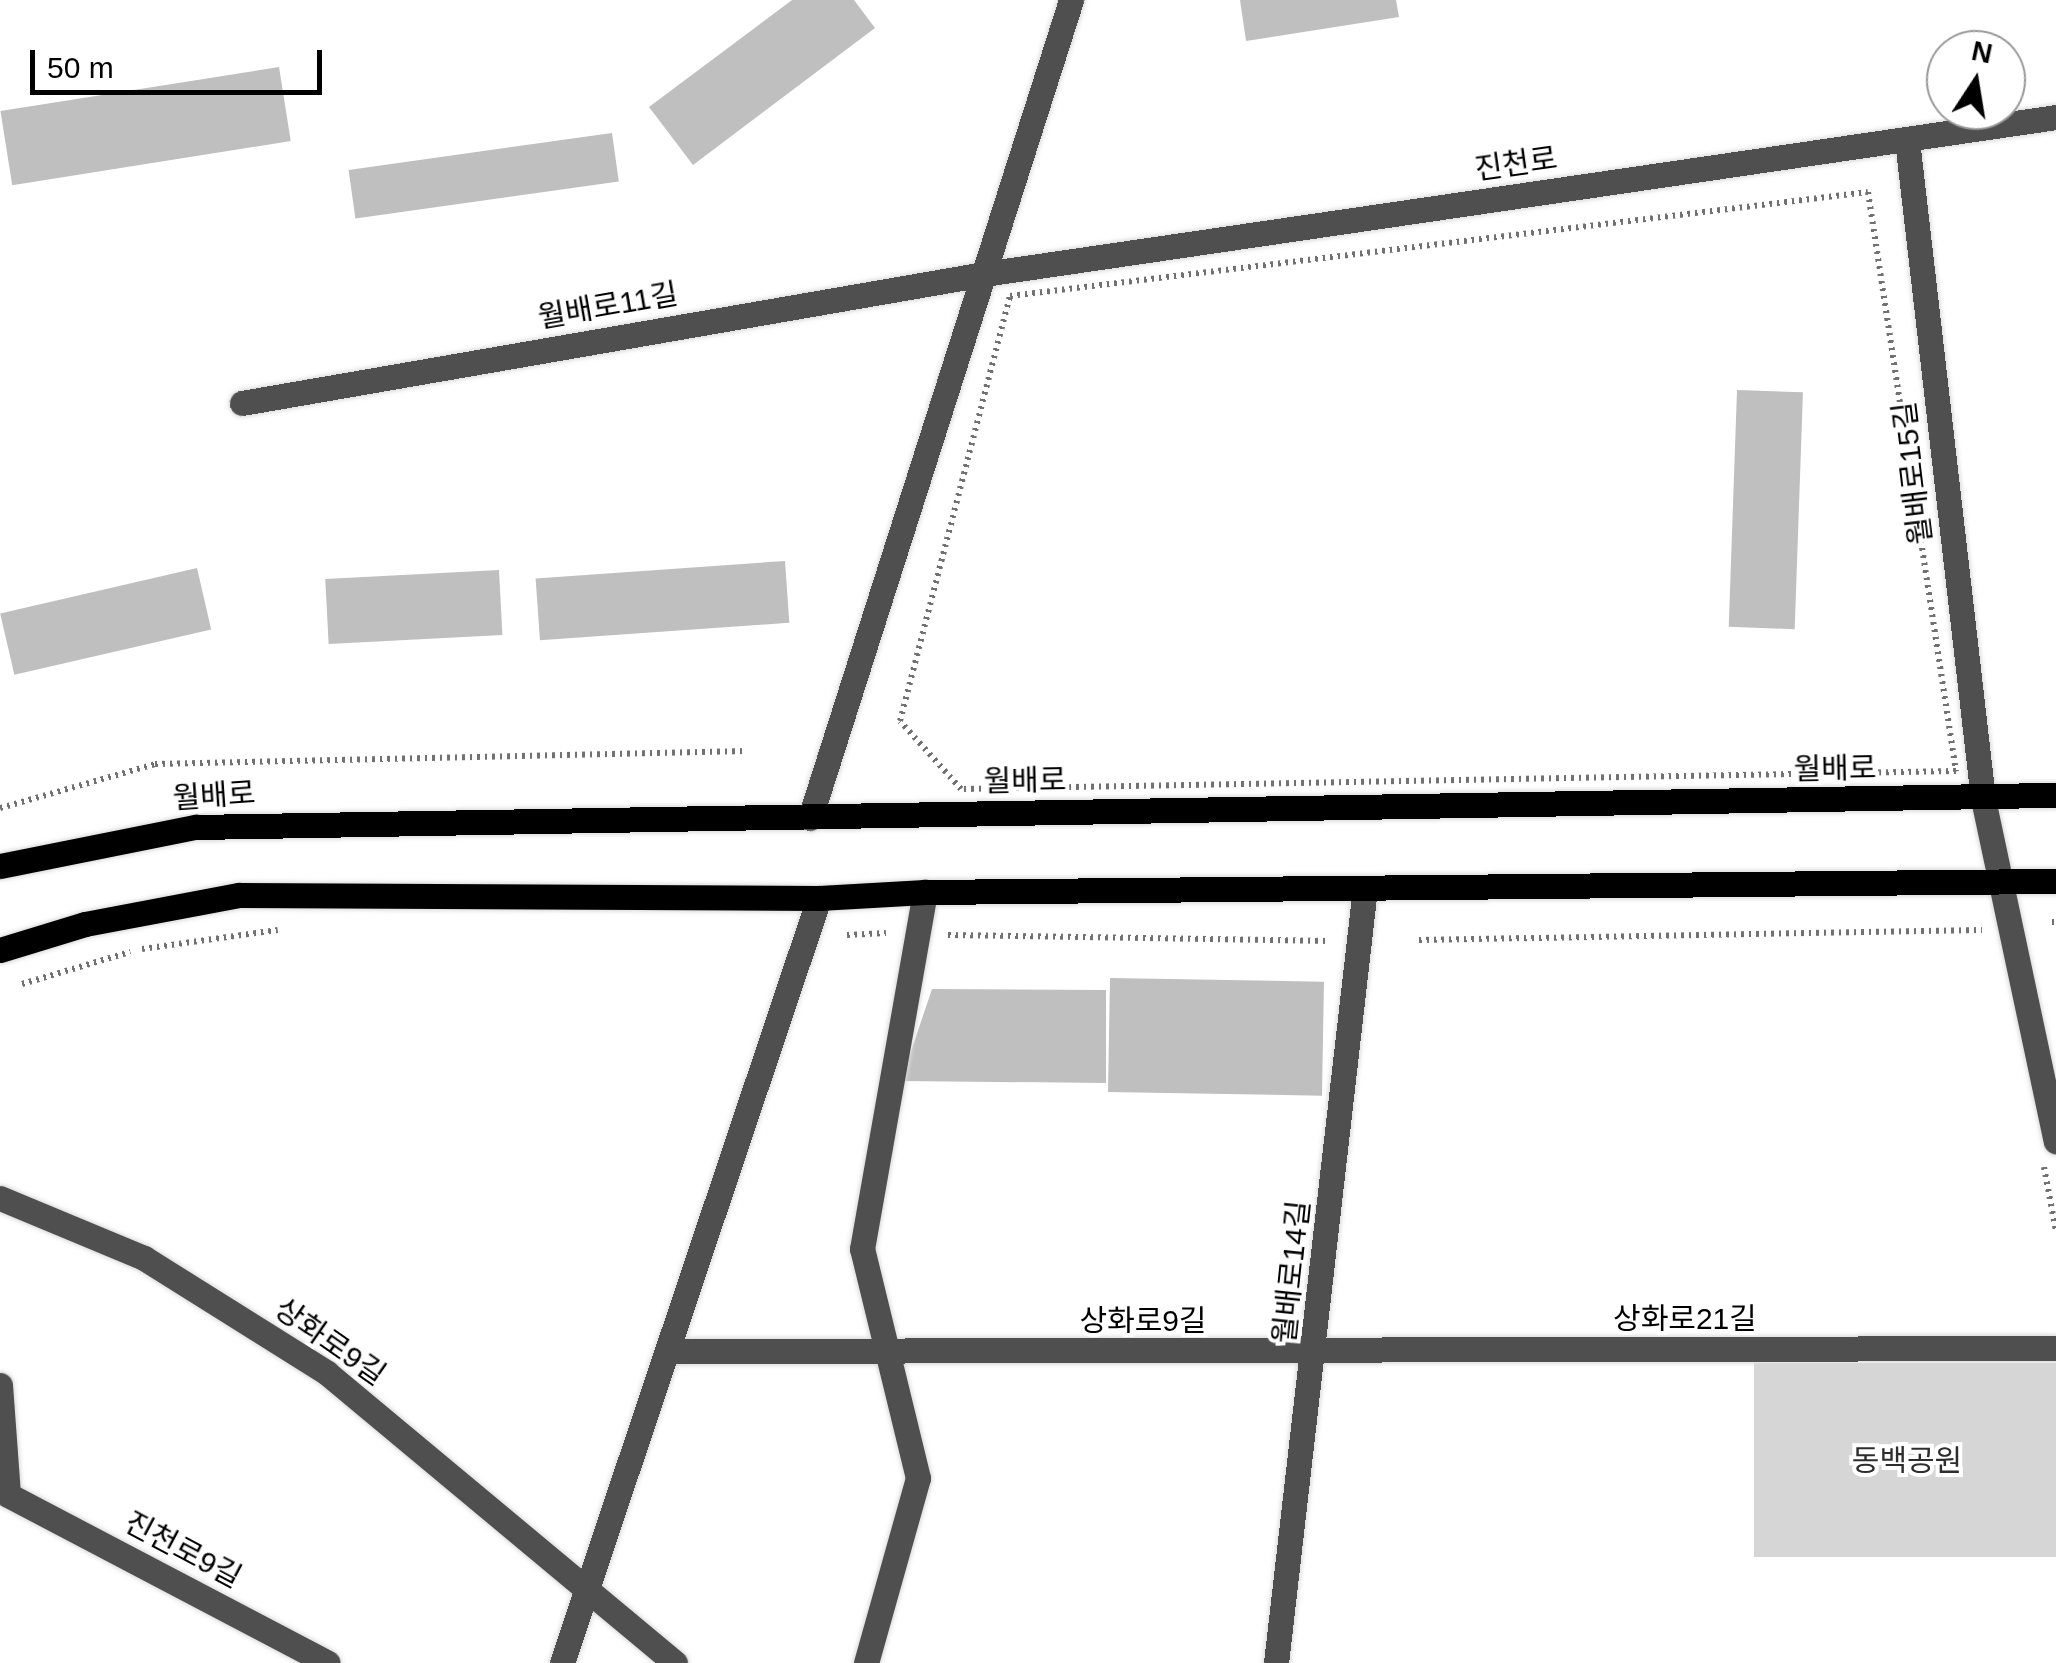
<!DOCTYPE html>
<meta charset="utf-8">
<style>
body{margin:0}
#map{position:relative;width:2056px;height:1663px;overflow:hidden;background:#fff;font-family:Helvetica,"Noto Sans KR",sans-serif}
div>[style]{position:absolute}
[style*='--x']{left:calc(var(--x)*1px);top:calc(var(--y)*1px);width:calc(var(--w)*1px);rotate:calc(var(--a)*1deg)}
.green>*{inset:0;background:#d6d6d6;transform-origin:0 0}
.building>*{inset:0;background:#bfbfbf;transform-origin:0 0}
.path>*{height:6px;margin-top:-3px;transform-origin:0;background:repeating-linear-gradient(90deg,#717171 0 2.5px,transparent 0 7.5px)}
.roads{filter:drop-shadow(0 0 2px #dbdbdb) drop-shadow(0 0 2px #dbdbdb)}
.minor>*{height:25px;margin:-12.5px;padding:0 12.5px;transform-origin:12.5px;border-radius:12.5px;background:#4f4f4f}
.major>*{height:25px;margin:-12.5px;padding:0 12.5px;transform-origin:12.5px;border-radius:12.5px;background:#000}
span{translate:-50% -50%;white-space:nowrap;text-align:center;line-height:1.15;-webkit-text-stroke:8px #fff;paint-order:stroke}
.street-label{font-size:30px;color:#000}
.park-label{font-size:30px;color:#2d2d2d}
.north{position:absolute;left:1926px;top:30px;width:100px;height:100px;box-sizing:border-box;background:#fff;border:2px solid #999;border-radius:50%;rotate:12deg;font-size:28px;font-weight:700;line-height:40px;text-align:center;color:#000}
.north::after{content:'';display:block;margin:auto;width:35px;height:45px;background:#000;clip-path:polygon(50% 0,100% 100%,50% 72%,0 100%)}
.scale{position:absolute;left:30px;top:50px;width:292px;height:45px;box-sizing:border-box;border:5px solid #000;border-top:0;padding-left:12px;font-size:30px;line-height:35px;white-space:nowrap;color:#000;-webkit-text-stroke:8px #fff;paint-order:stroke}
</style>
<div id="map">
<div class="green">
<i style="left:2056px;top:1363px;width:194px;height:302px;rotate:90deg"></i>
</div>
<div class="building">
<i style="clip-path:polygon(792px 0,854px 0,875px 28px,693px 165px,649px 107px)"></i>
<i style="clip-path:polygon(1240px 0,1396px 0,1399px 17px,1246px 41px)"></i>
<i style="left:279px;top:67px;width:75px;height:282px;rotate:81deg"></i>
<i style="left:612px;top:133px;width:49px;height:266px;rotate:82deg"></i>
<i style="left:1737px;top:390px;width:66px;height:237px;rotate:2deg"></i>
<i style="left:785px;top:561px;width:62px;height:250px;rotate:86deg"></i>
<i style="left:197px;top:568px;width:63px;height:202px;rotate:77deg"></i>
<i style="left:499px;top:570px;width:65px;height:174px;rotate:87deg"></i>
<i style="left:1110px;top:978px;width:214px;height:114px;rotate:1deg"></i>
<i style="clip-path:polygon(932px 989px,1106px 990px,1106px 1083px,901px 1081px)"></i>
</div>
<div class="path">
<i style="--x:1868;--y:192;--w:586;--a:81.36"></i>
<i style="--x:1956;--y:771;--w:995;--a:178.96"></i>
<i style="--x:961;--y:789;--w:91;--a:-131.9"></i>
<i style="--x:900;--y:721;--w:439;--a:-75.5"></i>
<i style="--x:1010;--y:296;--w:864;--a:-6.91"></i>
<i style="--x:0;--y:808;--w:161;--a:-15.8"></i>
<i style="--x:155;--y:764;--w:591;--a:-1.26"></i>
<i style="--x:2052;--y:922;--w:4;--a:0"></i>
<i style="--x:847;--y:935;--w:39;--a:-3"></i>
<i style="--x:948;--y:935;--w:382;--a:0.9"></i>
<i style="--x:1419;--y:940;--w:563;--a:-1.02"></i>
<i style="--x:142;--y:949;--w:137;--a:-8"></i>
<i style="--x:22;--y:984;--w:113;--a:-16.5"></i>
<i style="--x:2044;--y:1167;--w:65;--a:79.4"></i>
</div>
<div class="roads">
<div class="minor">
<i style="--x:1907;--y:140;--w:663;--a:83.42"></i>
<i style="--x:1983;--y:799;--w:350;--a:78"></i>
<i style="--x:242;--y:403;--w:753;--a:-9.86"></i>
<i style="--x:984;--y:274;--w:1083;--a:-8.33"></i>
<i style="--x:810;--y:818;--w:859;--a:-72.3"></i>
<i style="--x:0;--y:1198;--w:156;--a:22.6"></i>
<i style="--x:144;--y:1258;--w:216;--a:32.1"></i>
<i style="--x:327;--y:1373;--w:453;--a:39.8"></i>
<i style="--x:669;--y:1351;--w:1387;--a:-0.12"></i>
<i style="--x:0;--y:1385;--w:110;--a:85.8"></i>
<i style="--x:8;--y:1495;--w:361;--a:27.7"></i>
<i style="--x:562;--y:1663;--w:807;--a:-71.43"></i>
<i style="--x:866;--y:1663;--w:192;--a:-74.3"></i>
<i style="--x:918;--y:1478;--w:236;--a:-103.7"></i>
<i style="--x:862;--y:1249;--w:363;--a:-80"></i>
<i style="--x:1276;--y:1663;--w:780;--a:-83.45"></i>
</div>
<div class="major">
<i style="--x:0;--y:866;--w:200;--a:-11.3"></i>
<i style="--x:196;--y:827;--w:1860;--a:-0.99"></i>
<i style="--x:0;--y:950;--w:89;--a:-17"></i>
<i style="--x:85;--y:924;--w:157;--a:-10.7"></i>
<i style="--x:239;--y:895;--w:580;--a:0.3"></i>
<i style="--x:819;--y:898;--w:106;--a:-3.2"></i>
<i style="--x:925;--y:892;--w:1131;--a:-0.56"></i>
</div>
</div>
<div class="street-label">
<span style="left:1516px;top:164px;rotate:-8deg">진천로</span>
<span style="left:608px;top:306px;rotate:-10deg">월배로11길</span>
<span style="left:1913px;top:473px;rotate:-97deg">월배로15길</span>
<span style="left:1835px;top:769px;rotate:-1deg">월배로</span>
<span style="left:1025px;top:781px;rotate:-1deg">월배로</span>
<span style="left:214px;top:796px;rotate:-4deg">월배로</span>
<span style="left:1292px;top:1272px;rotate:-84deg">월배로14길</span>
<span style="left:1685px;top:1319px">상화로21길</span>
<span style="left:1143px;top:1321px">상화로9길</span>
<span style="left:330px;top:1342px;rotate:35deg">상화로9길</span>
<span style="left:183px;top:1550px;rotate:28deg">진천로9길</span>
</div>
<div class="park-label">
<span style="left:1907px;top:1461px">동백공원</span>
</div>
<div class="north">N</div>
<div class="scale">50 m</div>
</div>
